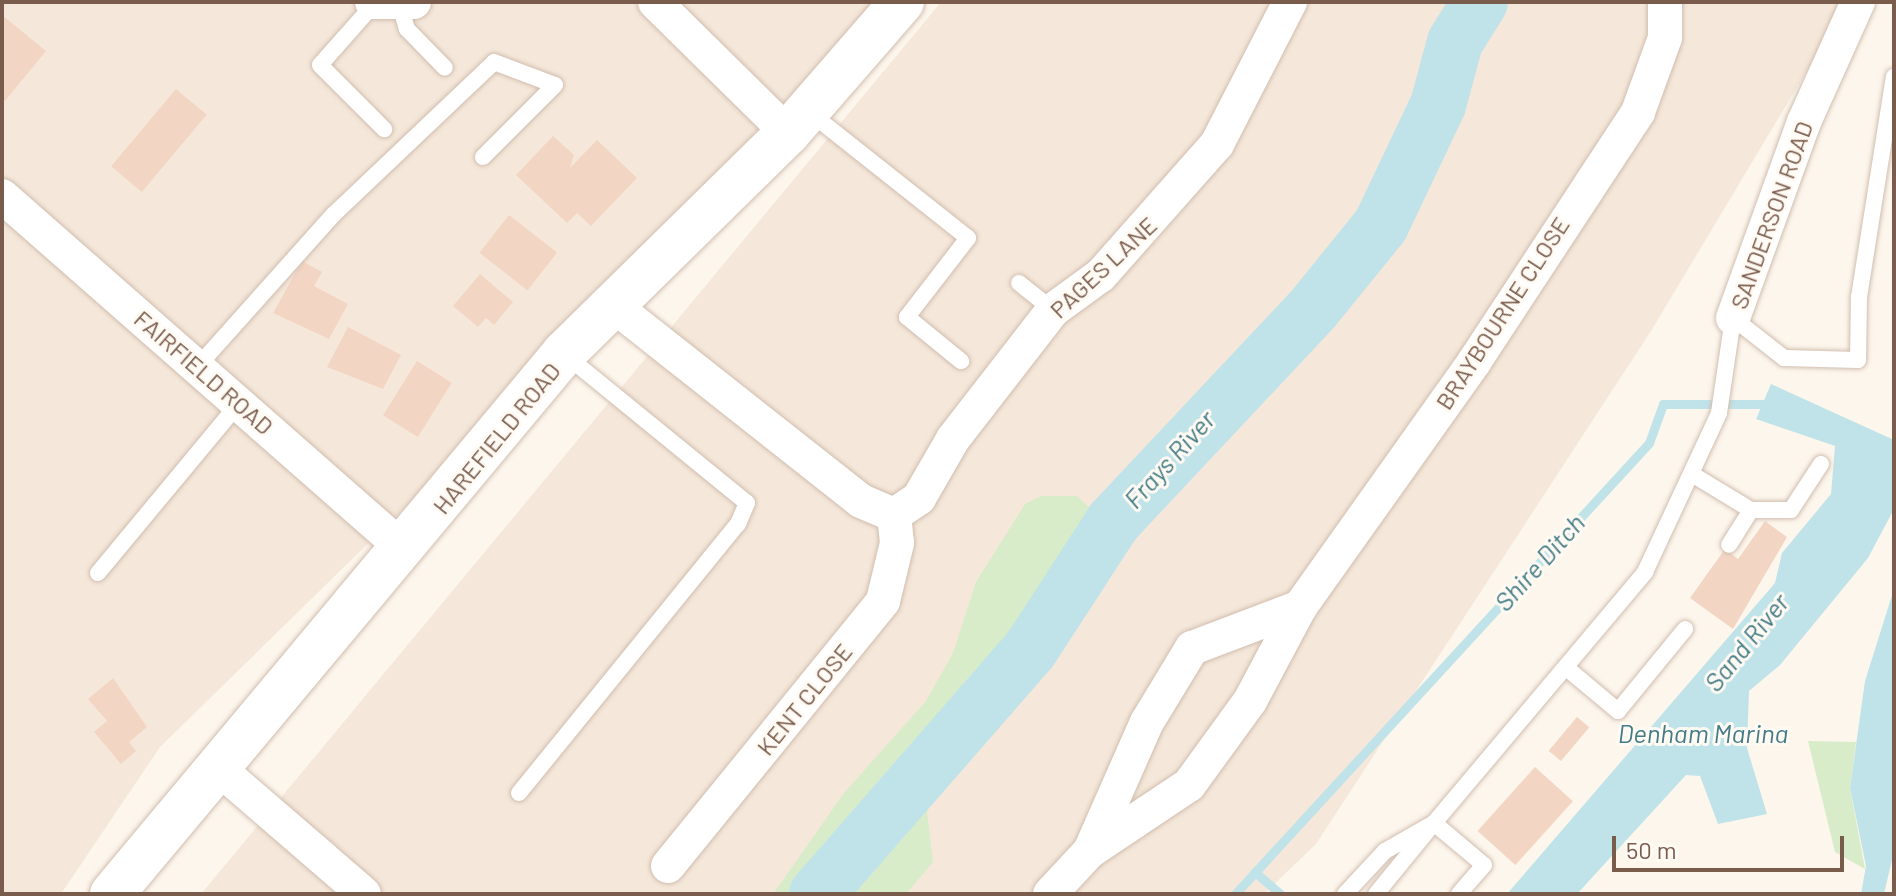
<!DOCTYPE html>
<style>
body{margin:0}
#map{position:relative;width:1896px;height:896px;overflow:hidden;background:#fdf6ec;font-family:Barlow,sans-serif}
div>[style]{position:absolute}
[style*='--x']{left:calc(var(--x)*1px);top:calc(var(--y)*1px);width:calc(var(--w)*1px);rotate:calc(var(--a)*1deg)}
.residential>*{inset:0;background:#f5e8da}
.green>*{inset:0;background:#d8ecc9}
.water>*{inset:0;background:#bfe3e8}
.stream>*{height:9px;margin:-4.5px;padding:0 4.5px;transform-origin:4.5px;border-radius:4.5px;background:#bfe3e8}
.river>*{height:56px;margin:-28px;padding:0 28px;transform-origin:28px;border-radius:28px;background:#bfe3e8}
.building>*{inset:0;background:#f3d5c3;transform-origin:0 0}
.roads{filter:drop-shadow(0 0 2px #d1beb0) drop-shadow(0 0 2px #d1beb0)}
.service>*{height:16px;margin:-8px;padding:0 8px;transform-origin:8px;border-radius:8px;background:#fff}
.minor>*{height:34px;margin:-17px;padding:0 17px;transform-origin:17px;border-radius:17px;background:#fff}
.secondary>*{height:44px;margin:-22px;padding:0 22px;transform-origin:22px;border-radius:22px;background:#fff}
span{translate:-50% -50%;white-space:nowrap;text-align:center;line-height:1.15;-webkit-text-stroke:6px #fffaf3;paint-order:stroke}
.street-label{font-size:24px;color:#7a5c4d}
.water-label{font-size:26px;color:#437c86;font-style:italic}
.frame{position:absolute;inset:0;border:4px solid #7a5c4d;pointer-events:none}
.scale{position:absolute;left:1612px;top:836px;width:232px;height:36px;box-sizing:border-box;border:4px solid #7a5c4d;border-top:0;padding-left:10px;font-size:24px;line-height:28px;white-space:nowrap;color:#7a5c4d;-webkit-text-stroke:6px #fffaf3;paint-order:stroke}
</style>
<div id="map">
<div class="residential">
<i style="clip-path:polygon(2px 2px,902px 2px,788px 133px,160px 747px,61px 894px,2px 894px)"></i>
<i style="clip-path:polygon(941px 2px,1848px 2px,1651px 331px,1316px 844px,1264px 894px,201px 894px)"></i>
</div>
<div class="green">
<i style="clip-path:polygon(1041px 496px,1077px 496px,1090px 508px,1098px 559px,1081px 590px,1027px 638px,940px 776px,927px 811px,933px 862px,906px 894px,773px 894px,844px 793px,926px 701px,953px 653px,976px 582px,1025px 504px)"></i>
<i style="clip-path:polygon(1808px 741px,1856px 742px,1850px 788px,1865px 869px,1835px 852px)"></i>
</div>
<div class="water">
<i style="clip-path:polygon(1771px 384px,1894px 440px,1894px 509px,1868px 558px,1780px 665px,1749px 691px,1747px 748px,1767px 814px,1718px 824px,1700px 776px,1686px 775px,1577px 894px,1507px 894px,1775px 583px,1782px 553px,1831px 494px,1835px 446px,1756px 419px)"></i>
<i style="clip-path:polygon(1894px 589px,1894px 851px,1884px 894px,1861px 894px,1866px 866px,1850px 788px,1865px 681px)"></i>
</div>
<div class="stream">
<i style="--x:1255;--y:872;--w:33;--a:41"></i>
<i style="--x:1235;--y:894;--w:612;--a:-47.45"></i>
<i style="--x:1649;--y:443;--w:41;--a:-70.3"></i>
<i style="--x:1663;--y:404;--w:111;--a:0"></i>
</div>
<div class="river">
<i style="--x:817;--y:894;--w:324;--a:-48.9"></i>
<i style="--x:1030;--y:650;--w:153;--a:-57"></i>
<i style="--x:1113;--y:522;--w:292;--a:-46.8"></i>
<i style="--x:1313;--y:309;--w:108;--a:-51"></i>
<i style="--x:1381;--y:225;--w:133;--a:-64.6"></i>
<i style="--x:1438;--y:105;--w:65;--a:-74.9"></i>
<i style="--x:1455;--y:42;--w:47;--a:-58"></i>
</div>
<div class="building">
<i style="clip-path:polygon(2px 15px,46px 51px,5px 101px,2px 98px)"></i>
<i style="left:176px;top:89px;width:40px;height:101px;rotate:40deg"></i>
<i style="clip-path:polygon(553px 136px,574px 155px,570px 168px,597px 140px,637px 178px,591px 226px,577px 213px,567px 223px,516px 175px)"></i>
<i style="left:509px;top:215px;width:61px;height:48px;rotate:38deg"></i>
<i style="clip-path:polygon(302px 261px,322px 272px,314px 286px,348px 304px,329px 339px,273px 313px)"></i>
<i style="clip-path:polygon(480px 274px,513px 302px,494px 325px,486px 318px,478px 327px,453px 306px)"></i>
<i style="clip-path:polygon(348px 327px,401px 355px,383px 389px,327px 367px)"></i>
<i style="left:417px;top:361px;width:41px;height:64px;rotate:32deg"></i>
<i style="clip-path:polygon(1765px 521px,1787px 537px,1733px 629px,1690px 598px,1725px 549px,1738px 559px)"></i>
<i style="clip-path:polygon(113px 678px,147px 727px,129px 742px,136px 751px,121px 764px,94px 732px,107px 721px,88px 699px)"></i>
<i style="left:1577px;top:717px;width:16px;height:44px;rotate:40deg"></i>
<i style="left:1535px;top:767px;width:51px;height:86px;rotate:42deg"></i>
</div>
<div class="roads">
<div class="service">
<i style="--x:374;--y:4;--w:81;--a:131.5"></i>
<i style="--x:320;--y:65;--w:91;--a:45"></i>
<i style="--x:400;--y:5;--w:25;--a:74"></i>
<i style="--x:407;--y:29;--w:54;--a:45.7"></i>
<i style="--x:809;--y:112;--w:203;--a:38.4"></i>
<i style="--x:968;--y:238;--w:100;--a:127.7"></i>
<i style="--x:907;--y:317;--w:70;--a:39.2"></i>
<i style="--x:1019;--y:283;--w:43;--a:38.5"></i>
<i style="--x:1733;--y:318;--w:65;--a:38.1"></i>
<i style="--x:1784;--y:358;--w:74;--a:1.5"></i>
<i style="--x:1858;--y:360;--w:63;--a:-89.1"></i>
<i style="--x:1859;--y:297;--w:223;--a:-81"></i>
<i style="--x:198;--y:366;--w:203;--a:-48.2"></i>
<i style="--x:333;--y:215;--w:222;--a:-43.5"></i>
<i style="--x:494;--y:62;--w:65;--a:20.7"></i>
<i style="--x:555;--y:85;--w:102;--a:135"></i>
<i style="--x:1695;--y:476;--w:66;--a:31.3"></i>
<i style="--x:1751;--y:510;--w:41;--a:122.2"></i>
<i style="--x:1751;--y:510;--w:40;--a:0"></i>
<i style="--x:1791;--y:510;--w:55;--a:-56.9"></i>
<i style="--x:98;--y:573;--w:221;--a:-50.3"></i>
<i style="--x:1569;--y:670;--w:64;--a:39.9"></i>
<i style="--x:1618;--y:711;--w:106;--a:-50.7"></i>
<i style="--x:519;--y:793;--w:347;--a:-50.9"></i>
<i style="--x:738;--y:524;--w:23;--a:-67"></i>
<i style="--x:747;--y:503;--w:236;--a:-140.8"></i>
<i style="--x:1345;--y:894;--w:59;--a:-47.1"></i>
<i style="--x:1385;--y:851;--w:56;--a:-29.7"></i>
<i style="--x:1434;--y:823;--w:328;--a:-49.9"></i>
<i style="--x:1645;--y:572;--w:175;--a:-65"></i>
<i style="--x:1719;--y:413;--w:96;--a:-81.6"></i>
<i style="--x:1376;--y:894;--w:92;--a:-50.8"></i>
<i style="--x:1434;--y:823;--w:65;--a:40"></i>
<i style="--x:1484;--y:865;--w:38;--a:131"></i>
</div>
<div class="minor">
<i style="--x:372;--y:2;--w:42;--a:0"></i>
<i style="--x:655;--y:2;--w:187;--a:44.6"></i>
<i style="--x:2;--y:196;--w:536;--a:41.3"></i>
<i style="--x:609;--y:302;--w:321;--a:38.3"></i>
<i style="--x:861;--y:501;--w:36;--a:23"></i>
<i style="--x:1733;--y:318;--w:208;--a:-70.1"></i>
<i style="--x:1804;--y:122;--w:132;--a:-65.8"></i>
<i style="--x:894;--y:515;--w:30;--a:-34"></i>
<i style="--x:919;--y:498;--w:68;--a:-60"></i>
<i style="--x:953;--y:439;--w:163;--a:-52.2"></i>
<i style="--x:1053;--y:310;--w:59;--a:-36.1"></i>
<i style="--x:1101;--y:275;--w:175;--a:-48.5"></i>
<i style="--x:1217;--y:144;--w:160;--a:-62.8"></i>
<i style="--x:217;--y:767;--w:194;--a:40.8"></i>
<i style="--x:1090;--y:851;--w:141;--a:-66.2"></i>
<i style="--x:1147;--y:722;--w:87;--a:-58.7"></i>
<i style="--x:1192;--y:648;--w:116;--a:-20.8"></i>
<i style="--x:668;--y:866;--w:341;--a:-50.9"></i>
<i style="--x:883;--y:601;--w:60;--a:-76.4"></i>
<i style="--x:897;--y:543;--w:28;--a:-96"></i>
<i style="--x:1050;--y:894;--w:59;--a:-47.1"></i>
<i style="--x:1090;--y:851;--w:119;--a:-33.7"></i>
<i style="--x:1189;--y:785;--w:104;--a:-54"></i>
<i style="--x:1250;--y:701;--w:106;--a:-62"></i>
<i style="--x:1300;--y:607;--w:301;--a:-54.6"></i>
<i style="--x:1474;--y:362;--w:299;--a:-56.7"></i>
<i style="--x:1638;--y:112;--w:79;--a:-70"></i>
<i style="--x:1665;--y:38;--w:36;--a:-90"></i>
</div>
<div class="secondary">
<i style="--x:112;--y:894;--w:705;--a:-50.12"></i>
<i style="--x:564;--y:353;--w:314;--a:-44.5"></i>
<i style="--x:788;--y:133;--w:174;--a:-49"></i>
</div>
</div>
<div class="street-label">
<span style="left:1771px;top:215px;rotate:-70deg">SANDERSON ROAD</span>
<span style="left:1103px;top:267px;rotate:-43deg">PAGES LANE</span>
<span style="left:1502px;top:313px;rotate:-57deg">BRAYBOURNE CLOSE</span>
<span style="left:204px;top:372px;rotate:41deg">FAIRFIELD ROAD</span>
<span style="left:496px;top:438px;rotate:-51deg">HAREFIELD ROAD</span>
<span style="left:804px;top:699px;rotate:-51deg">KENT CLOSE</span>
</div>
<div class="water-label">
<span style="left:1169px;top:459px;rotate:-48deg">Frays River</span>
<span style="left:1539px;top:562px;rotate:-48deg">Shire Ditch</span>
<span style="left:1746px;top:642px;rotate:-51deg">Sand River</span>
<span style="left:1703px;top:733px">Denham Marina</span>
</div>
<div class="frame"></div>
<div class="scale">50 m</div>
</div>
